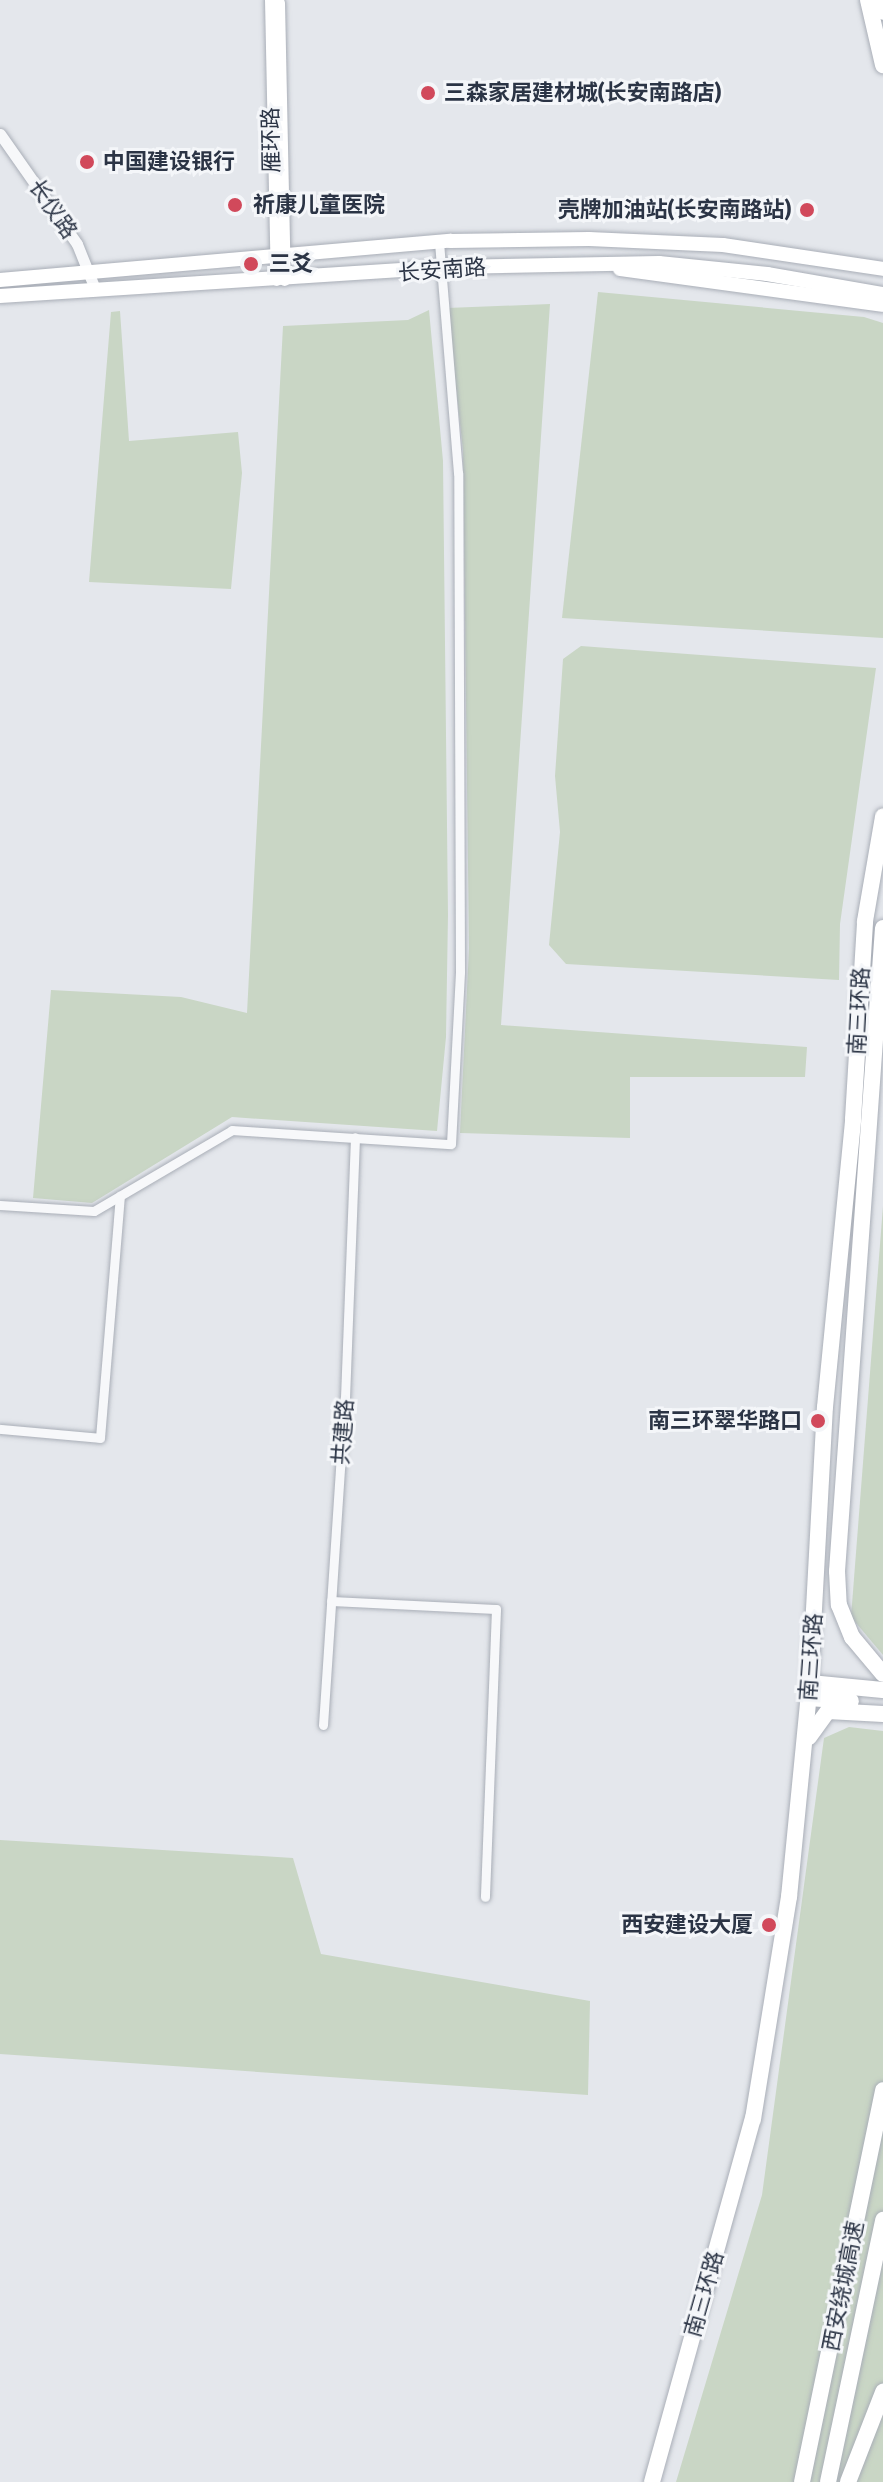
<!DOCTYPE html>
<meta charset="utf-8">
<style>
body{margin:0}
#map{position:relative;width:883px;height:2482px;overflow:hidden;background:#e4e7ec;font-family:"Fira Sans Condensed","Noto Sans SC",sans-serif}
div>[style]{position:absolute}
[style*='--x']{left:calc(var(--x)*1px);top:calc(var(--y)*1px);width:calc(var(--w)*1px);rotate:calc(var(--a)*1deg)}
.green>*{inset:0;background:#c9d6c5}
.roads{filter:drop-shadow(0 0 2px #a9aeb7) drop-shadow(0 0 2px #a9aeb7)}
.minor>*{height:9px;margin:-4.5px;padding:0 4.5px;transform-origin:4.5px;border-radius:4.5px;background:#f7f8fa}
.tertiary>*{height:11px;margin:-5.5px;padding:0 5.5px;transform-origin:5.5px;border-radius:5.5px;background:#f7f8fa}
.secondary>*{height:12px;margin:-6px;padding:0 6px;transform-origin:6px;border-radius:6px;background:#fff}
.primary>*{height:14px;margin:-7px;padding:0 7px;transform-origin:7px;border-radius:7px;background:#fff}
.trunk>*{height:16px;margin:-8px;padding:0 8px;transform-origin:8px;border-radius:8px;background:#fff}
.motorway>*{height:16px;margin:-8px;padding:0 8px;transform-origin:8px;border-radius:8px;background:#fff}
.dots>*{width:22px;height:22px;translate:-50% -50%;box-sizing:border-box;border:4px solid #f4f6f9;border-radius:50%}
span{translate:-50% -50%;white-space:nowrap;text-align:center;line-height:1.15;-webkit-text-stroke:6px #f4f6f9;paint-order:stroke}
.poi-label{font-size:22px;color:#2b3445;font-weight:700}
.left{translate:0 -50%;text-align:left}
.right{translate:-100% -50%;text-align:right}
.street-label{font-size:22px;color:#2b3445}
</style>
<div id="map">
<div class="green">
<i style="clip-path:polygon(598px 292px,864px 317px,883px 323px,883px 638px,562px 618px)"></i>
<i style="clip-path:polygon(550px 304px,501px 1025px,807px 1047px,805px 1077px,630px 1077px,630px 1138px,460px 1133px,469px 948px,463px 450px,447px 308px)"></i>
<i style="clip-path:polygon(429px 310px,443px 461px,448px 915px,446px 1037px,437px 1131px,232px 1117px,92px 1203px,33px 1198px,51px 990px,181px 997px,247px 1013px,283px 326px,408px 320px)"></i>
<i style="clip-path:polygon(120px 311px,129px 441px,238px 432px,242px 473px,231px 589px,89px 582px,111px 312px)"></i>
<i style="clip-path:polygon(581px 646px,876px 668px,840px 924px,839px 980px,566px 964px,549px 945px,560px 832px,555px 776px,563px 659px)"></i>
<i style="clip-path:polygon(883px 1206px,883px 1655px,851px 1617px)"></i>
<i style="clip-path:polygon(849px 1727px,883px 1731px,883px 2482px,676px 2482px,762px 2195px,824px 1738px)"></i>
<i style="clip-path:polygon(0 1840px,293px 1858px,321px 1954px,590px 2001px,588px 2095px,0 2054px)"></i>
</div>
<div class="roads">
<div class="minor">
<i style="--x:0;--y:1205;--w:94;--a:3.7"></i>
<i style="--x:94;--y:1211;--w:160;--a:-30.4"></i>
<i style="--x:232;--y:1130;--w:219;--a:3.7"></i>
<i style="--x:451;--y:1144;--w:172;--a:-87"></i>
<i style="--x:460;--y:972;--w:499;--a:-90.2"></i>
<i style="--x:458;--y:473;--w:232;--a:-94.7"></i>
<i style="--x:0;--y:1429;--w:100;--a:5.1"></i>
<i style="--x:100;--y:1438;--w:243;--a:-85.3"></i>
<i style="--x:331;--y:1601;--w:165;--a:2.8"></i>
<i style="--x:496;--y:1609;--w:288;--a:92.2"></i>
<i style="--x:323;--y:1725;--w:328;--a:-86.2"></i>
<i style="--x:345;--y:1398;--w:261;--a:-87.8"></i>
</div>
<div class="tertiary">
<i style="--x:0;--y:134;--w:134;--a:55"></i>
<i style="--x:77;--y:244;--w:48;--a:68.2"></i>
</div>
<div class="secondary">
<i style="--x:271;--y:0;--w:280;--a:88.8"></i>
<i style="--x:279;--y:3;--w:277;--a:88.8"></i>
</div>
<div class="primary">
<i style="--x:620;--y:269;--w:265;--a:7.8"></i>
<i style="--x:0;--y:280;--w:452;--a:-5"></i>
<i style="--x:450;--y:241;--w:139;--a:-0.8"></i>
<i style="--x:589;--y:239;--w:134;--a:2.6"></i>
<i style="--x:723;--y:245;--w:162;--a:8.5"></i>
<i style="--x:0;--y:296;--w:452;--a:-3.7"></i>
<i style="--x:451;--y:267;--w:208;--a:-1.1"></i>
<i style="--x:659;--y:263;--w:109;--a:5.8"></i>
<i style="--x:767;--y:274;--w:118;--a:9.8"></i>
</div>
<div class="trunk">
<i style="--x:868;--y:0;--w:67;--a:77"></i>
<i style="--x:880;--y:0;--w:12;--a:76"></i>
<i style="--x:883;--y:928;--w:645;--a:94.09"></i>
<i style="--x:837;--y:1571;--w:34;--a:87"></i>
<i style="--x:839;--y:1605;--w:35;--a:68"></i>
<i style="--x:852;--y:1637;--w:48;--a:50"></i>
<i style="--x:810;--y:1683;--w:73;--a:5.5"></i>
<i style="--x:809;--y:1698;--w:42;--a:4.1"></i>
<i style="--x:809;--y:1737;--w:32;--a:-54"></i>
<i style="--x:828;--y:1711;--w:55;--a:3.1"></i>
<i style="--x:652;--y:2482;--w:377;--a:-74.5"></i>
<i style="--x:753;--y:2119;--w:225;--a:-80.8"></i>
<i style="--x:789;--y:1897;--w:215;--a:-84.4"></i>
<i style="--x:810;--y:1683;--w:276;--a:-86.9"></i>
<i style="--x:825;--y:1407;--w:289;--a:-84.4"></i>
<i style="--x:853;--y:1119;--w:198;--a:-86.5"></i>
<i style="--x:865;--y:921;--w:106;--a:-80.2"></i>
</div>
<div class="motorway">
<i style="--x:802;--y:2482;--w:400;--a:-78.3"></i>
<i style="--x:828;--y:2482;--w:268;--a:-78.1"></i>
<i style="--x:848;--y:2482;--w:97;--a:-68.7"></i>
</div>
</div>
<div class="dots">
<i style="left:428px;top:93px;background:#d1495b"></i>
<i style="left:87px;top:162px;background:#d1495b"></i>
<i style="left:235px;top:205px;background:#d1495b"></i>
<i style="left:807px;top:210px;background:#d1495b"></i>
<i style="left:251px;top:264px;background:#d1495b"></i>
<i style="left:818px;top:1421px;background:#d1495b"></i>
<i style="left:769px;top:1925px;background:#d1495b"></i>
</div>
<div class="poi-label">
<span class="left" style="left:444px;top:93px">三森家居建材城(长安南路店)</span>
<span class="left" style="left:103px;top:162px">中国建设银行</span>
<span class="left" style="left:253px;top:205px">祈康儿童医院</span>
<span class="right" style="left:791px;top:210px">壳牌加油站(长安南路站)</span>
<span class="left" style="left:269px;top:264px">三爻</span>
<span class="right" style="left:802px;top:1421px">南三环翠华路口</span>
<span class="right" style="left:753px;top:1925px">西安建设大厦</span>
</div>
<div class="street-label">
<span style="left:271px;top:140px;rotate:-91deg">雁环路</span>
<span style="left:53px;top:209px;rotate:55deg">长仪路</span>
<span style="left:442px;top:270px;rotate:-4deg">长安南路</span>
<span style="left:859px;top:1011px;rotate:-87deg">南三环路</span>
<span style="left:343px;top:1432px;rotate:-86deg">共建路</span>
<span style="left:811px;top:1657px;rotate:-86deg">南三环路</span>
<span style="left:843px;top:2286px;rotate:-79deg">西安绕城高速</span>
<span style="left:704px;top:2294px;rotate:-74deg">南三环路</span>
</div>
</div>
